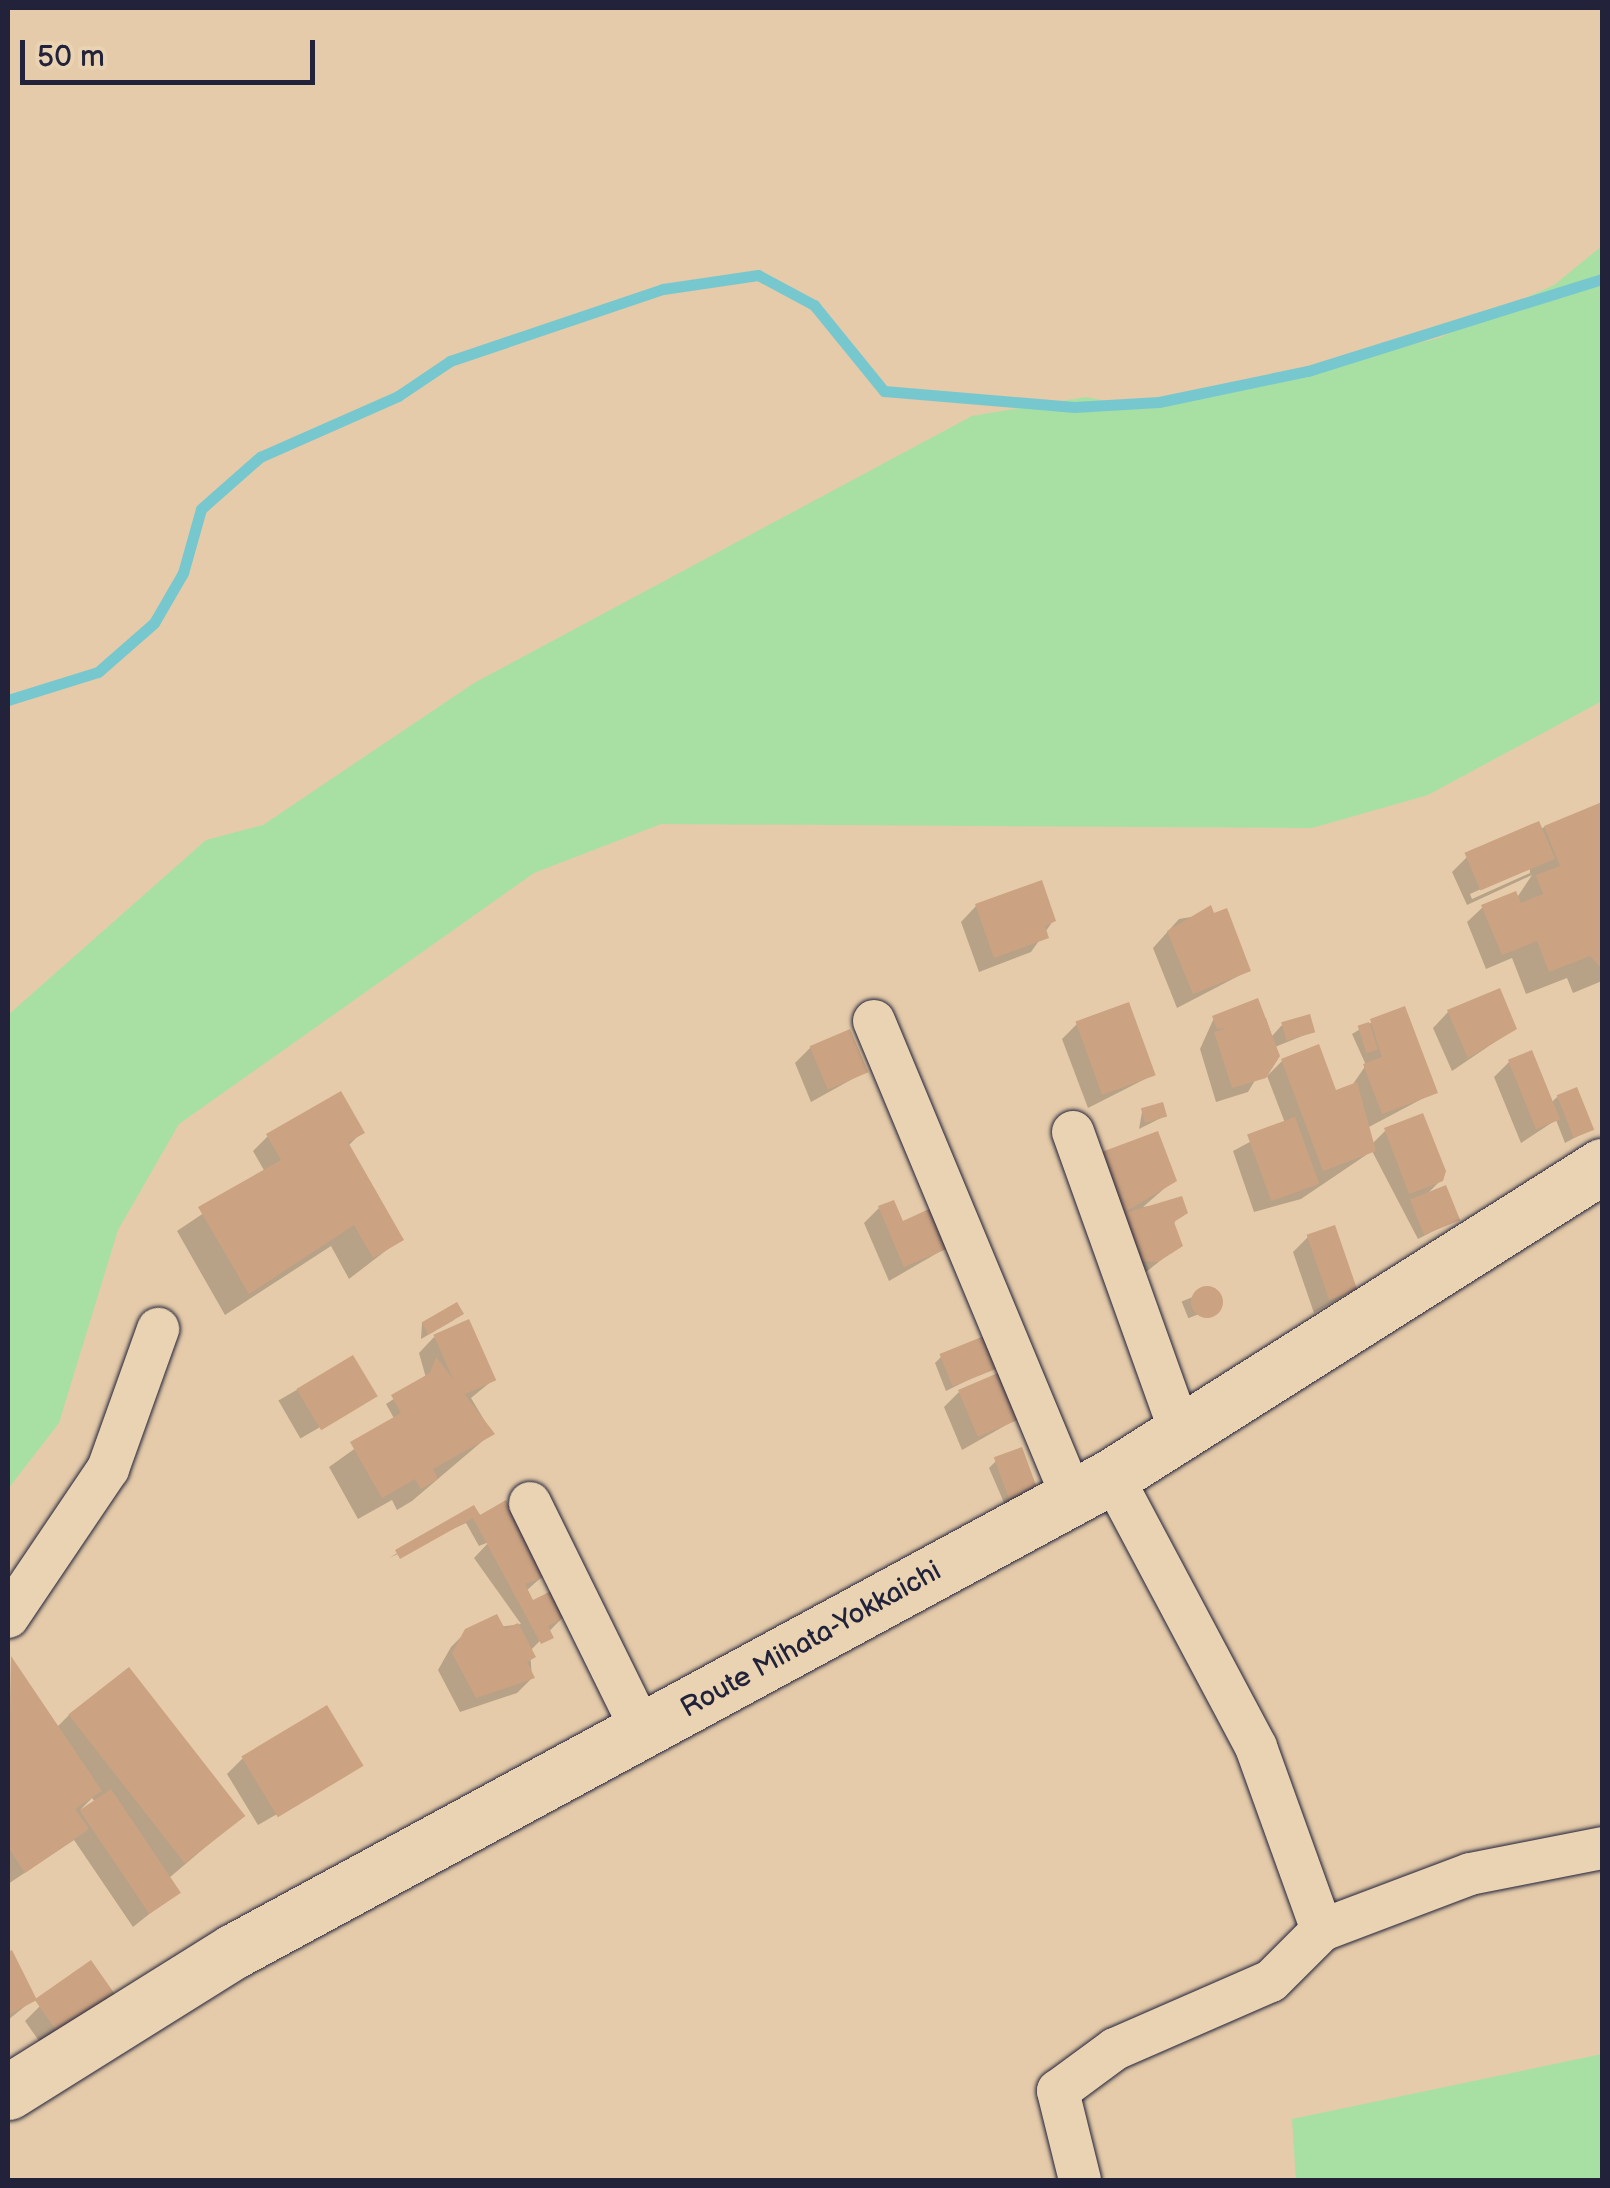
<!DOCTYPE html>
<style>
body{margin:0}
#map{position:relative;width:1610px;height:2188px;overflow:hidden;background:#e5cba9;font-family:"Balsamiq Sans",sans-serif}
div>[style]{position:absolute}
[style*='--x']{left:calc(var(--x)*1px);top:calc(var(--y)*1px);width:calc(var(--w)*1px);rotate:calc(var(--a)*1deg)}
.green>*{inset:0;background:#a8e0a4}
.shadow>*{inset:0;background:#0003;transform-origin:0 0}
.stream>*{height:11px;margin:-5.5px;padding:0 5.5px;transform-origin:5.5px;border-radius:5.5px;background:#77c8ce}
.building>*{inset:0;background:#cba382;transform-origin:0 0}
.round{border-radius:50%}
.roads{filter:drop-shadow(0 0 2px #22223b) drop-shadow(0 0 2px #22223b)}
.minor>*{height:42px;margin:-21px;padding:0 21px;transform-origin:21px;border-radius:21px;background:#e9d3b2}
.secondary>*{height:55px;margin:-27.5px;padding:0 27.5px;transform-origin:27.5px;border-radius:27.5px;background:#e9d3b2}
span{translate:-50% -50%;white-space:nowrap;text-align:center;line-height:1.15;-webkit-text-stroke:10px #e9d3b2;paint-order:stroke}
.street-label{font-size:28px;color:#22223b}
.frame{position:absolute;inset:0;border:10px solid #22223b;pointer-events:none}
.scale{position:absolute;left:20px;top:40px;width:295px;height:45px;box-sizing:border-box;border:5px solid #22223b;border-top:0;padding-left:12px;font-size:30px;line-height:35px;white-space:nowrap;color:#22223b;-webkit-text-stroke:8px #e9d3b2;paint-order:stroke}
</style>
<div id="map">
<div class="green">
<i style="clip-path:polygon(1602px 246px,1602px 701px,1428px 795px,1312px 828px,661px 824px,534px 873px,179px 1124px,118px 1230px,59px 1423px,8px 1489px,8px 1015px,206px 840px,263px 825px,474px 683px,972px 416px,1086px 397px,1147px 409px,1439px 338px,1554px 285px)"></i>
<i style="clip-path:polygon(1602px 2054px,1602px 2180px,1296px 2180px,1292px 2119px)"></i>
</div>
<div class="shadow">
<i style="clip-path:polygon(evenodd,1602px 805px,1602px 981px,1573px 993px,1567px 978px,1526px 994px,1512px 958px,1486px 969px,1467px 922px,1483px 907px,1516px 899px,1532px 875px,1467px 905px,1452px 872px,1467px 857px,1602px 805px,1530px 867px,1530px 873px,1472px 899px,1470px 894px,1530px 867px)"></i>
<i style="clip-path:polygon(976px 906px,1053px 921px,1031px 952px,979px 972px,961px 922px)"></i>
<i style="clip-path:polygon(1226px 911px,1248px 971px,1177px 1008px,1153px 948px,1179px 919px)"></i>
<i style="clip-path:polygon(1448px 1012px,1514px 1029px,1452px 1071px,1433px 1028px)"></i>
<i style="clip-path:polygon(1214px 1018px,1266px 1018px,1272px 1036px,1282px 1025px,1312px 1032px,1275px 1047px,1248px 1092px,1216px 1102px,1200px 1049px)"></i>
<i style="clip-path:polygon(1372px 1022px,1435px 1092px,1367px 1128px,1372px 1144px,1385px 1131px,1441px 1180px,1426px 1195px,1457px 1219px,1418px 1239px,1372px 1151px,1301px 1199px,1254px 1212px,1233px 1151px,1285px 1123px,1267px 1076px,1282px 1061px,1335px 1093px,1351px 1087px,1366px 1065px,1352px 1034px)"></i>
<i style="clip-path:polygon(1077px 1024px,1153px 1075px,1088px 1108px,1062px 1039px)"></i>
<i style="clip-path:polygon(810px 1048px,865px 1072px,811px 1102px,795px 1063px)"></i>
<i style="clip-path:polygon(1509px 1062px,1551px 1103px,1557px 1097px,1591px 1129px,1565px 1143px,1556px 1120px,1521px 1143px,1494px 1077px)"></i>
<i style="clip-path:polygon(1142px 1112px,1165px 1116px,1139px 1129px)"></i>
<i style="clip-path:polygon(362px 1132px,348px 1146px,401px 1239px,349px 1279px,331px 1246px,225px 1315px,177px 1231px,265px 1172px,253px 1151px,268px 1136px)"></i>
<i style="clip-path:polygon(1085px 1171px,1174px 1180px,1143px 1207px,1182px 1201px,1173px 1227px,1180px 1245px,1141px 1276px)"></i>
<i style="clip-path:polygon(879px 1208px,946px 1248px,889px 1281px,864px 1223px)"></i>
<i style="clip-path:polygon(1308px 1237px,1355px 1289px,1314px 1313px,1293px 1252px)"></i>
<i style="left:1215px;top:1288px;width:18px;height:36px;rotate:68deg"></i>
<i style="clip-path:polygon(456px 1305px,454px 1320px,421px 1339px,422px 1323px)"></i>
<i style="clip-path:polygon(434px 1337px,493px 1380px,471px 1398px,492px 1433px,412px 1501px,397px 1510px,392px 1500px,358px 1519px,329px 1467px,395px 1420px,386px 1404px,426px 1378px,419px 1353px)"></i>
<i style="clip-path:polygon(942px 1356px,994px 1367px,946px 1391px,935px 1363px)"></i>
<i style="left:352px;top:1358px;width:44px;height:85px;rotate:60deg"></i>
<i style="clip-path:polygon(959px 1392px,1022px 1416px,962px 1450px,944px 1407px)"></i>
<i style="clip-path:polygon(996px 1461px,1034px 1488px,1005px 1505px,989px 1468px)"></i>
<i style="clip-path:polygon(473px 1508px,544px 1575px,526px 1591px,532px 1604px,567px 1613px,530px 1651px,532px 1678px,517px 1693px,460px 1712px,438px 1670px,451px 1647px,467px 1631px,521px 1624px,474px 1558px,489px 1542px,479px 1546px,466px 1523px,389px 1558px)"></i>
<i style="clip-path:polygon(evenodd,11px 1659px,57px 1727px,69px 1715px,242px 1816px,169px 1878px,178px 1891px,133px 1927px,74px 1840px,8px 1884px,11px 1659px,92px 1798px,95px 1802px,82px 1811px,81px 1809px,92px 1798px)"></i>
<i style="clip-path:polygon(242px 1759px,361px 1766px,258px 1825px,227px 1774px)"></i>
<i style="clip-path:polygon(11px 1953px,34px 1999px,8px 2020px,8px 1955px)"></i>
<i style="clip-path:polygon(112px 1994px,44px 2048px,25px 2021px,40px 2006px)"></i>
</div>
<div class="stream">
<i style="--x:8;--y:700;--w:94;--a:-17.3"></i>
<i style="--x:98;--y:672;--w:74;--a:-41.2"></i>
<i style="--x:154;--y:623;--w:58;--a:-59.9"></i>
<i style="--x:183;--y:573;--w:66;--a:-74.3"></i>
<i style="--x:201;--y:509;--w:79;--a:-41.4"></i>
<i style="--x:260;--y:457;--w:151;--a:-23.8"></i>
<i style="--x:398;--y:396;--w:63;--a:-33.9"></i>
<i style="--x:450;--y:361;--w:225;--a:-18.7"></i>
<i style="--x:663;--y:289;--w:96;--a:-8.4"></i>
<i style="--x:758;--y:275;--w:64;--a:28.2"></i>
<i style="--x:814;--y:305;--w:111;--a:50.9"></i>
<i style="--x:884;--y:391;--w:191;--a:4.8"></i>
<i style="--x:1074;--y:407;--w:85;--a:-3.4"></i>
<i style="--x:1159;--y:402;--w:152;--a:-11.8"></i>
<i style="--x:1308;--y:371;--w:308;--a:-17.4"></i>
</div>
<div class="building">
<i style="clip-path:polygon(1602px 802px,1602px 969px,1590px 956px,1549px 972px,1537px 941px,1502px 955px,1481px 905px,1516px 891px,1521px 903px,1543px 894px,1536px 875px,1560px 866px,1544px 826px)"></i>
<i style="left:1539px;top:821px;width:41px;height:81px;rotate:67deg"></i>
<i style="clip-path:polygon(1042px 880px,1056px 921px,1045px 926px,1049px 938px,994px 958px,975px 904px)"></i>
<i style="clip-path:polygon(1211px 905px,1214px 913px,1227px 908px,1251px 971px,1193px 994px,1167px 931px)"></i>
<i style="clip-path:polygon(1500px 988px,1517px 1029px,1468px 1058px,1447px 1010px)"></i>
<i style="clip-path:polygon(1258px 998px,1280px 1056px,1266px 1078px,1232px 1088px,1214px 1032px,1227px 1028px,1217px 1029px,1212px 1016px)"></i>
<i style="left:1129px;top:1002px;width:78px;height:57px;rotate:70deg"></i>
<i style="clip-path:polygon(1405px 1006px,1438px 1093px,1382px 1114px,1363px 1064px,1382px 1057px,1370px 1019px)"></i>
<i style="left:1310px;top:1014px;width:19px;height:30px;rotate:74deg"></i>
<i style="left:1369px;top:1022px;width:29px;height:12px;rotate:72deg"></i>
<i style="left:850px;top:1029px;width:47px;height:44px;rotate:67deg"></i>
<i style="clip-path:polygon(1319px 1044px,1336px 1090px,1357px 1082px,1376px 1151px,1323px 1171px,1281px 1059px)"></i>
<i style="left:1532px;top:1050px;width:75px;height:26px;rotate:68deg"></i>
<i style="left:1577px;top:1087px;width:46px;height:22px;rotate:68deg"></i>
<i style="clip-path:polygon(341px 1091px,365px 1133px,348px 1142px,404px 1240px,373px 1258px,354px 1225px,249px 1294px,198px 1207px,281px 1160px,266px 1134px)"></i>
<i style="left:1163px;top:1102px;width:15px;height:23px;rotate:74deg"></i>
<i style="clip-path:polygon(1423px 1113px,1446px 1171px,1443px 1181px,1409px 1194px,1384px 1128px)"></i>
<i style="left:1295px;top:1117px;width:71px;height:51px;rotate:70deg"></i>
<i style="clip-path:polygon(1158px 1131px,1177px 1181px,1125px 1212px,1099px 1153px)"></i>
<i style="left:1446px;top:1185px;width:38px;height:39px;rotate:68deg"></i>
<i style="clip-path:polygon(1182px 1196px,1188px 1213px,1174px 1222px,1183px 1246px,1158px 1262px,1138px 1261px,1122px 1214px)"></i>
<i style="clip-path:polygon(894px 1200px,903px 1221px,931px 1208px,949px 1248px,904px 1267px,878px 1206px)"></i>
<i style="left:1335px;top:1225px;width:69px;height:30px;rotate:71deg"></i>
<i class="round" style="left:1191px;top:1286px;width:32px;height:32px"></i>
<i style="left:457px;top:1302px;width:14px;height:41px;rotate:60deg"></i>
<i style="left:469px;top:1319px;width:67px;height:39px;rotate:66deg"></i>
<i style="left:984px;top:1336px;width:35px;height:48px;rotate:68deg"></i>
<i style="left:353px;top:1355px;width:48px;height:66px;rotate:59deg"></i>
<i style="clip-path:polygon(436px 1357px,495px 1434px,433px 1469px,438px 1479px,421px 1489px,415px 1479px,382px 1498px,350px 1442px,401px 1413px,391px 1395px,430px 1373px)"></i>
<i style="left:1005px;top:1370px;width:51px;height:51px;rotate:67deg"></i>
<i style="left:1022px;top:1447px;width:44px;height:30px;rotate:70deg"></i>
<i style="clip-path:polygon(506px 1500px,547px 1576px,525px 1584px,533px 1600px,557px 1588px,570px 1614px,548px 1626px,554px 1638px,541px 1644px,473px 1518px,400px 1559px,395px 1550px,474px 1505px,480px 1515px)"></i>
<i style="clip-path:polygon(497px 1614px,505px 1629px,518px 1623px,536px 1657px,527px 1662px,535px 1678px,476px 1698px,452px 1653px,465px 1629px)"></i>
<i style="clip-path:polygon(11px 1656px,102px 1791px,75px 1809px,89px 1829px,25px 1873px,8px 1847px)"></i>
<i style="left:129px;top:1667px;width:189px;height:77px;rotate:52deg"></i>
<i style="left:327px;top:1705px;width:71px;height:100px;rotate:59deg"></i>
<i style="left:111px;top:1789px;width:125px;height:38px;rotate:56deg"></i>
<i style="clip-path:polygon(12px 1950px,37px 2000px,8px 2015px,8px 1952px)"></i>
<i style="left:91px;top:1960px;width:42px;height:69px;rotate:55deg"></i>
</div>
<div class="roads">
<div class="minor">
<i style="--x:874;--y:1021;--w:518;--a:67.4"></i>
<i style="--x:1073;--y:1132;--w:318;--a:70.3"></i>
<i style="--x:1112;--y:1476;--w:307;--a:62"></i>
<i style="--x:1256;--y:1747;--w:195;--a:70.2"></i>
<i style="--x:530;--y:1503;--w:256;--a:63.8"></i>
<i style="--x:8;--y:1617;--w:179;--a:-56"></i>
<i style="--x:108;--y:1469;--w:149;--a:-70.3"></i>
<i style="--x:1080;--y:2180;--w:92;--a:-103.9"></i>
<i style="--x:1058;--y:2091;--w:71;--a:-36.4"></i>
<i style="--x:1115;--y:2049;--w:170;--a:-23.6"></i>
<i style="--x:1271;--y:1981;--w:72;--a:-45"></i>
<i style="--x:1322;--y:1930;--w:158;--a:-20.7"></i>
<i style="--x:1470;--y:1874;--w:135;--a:-11.1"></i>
</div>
<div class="secondary">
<i style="--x:8;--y:2092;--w:266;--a:-32"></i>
<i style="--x:234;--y:1951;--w:998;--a:-28.41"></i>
<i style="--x:1112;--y:1476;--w:580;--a:-32.32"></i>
</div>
</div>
<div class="street-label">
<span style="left:811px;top:1640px;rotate:-29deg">Route Mihata-Yokkaichi</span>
</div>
<div class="frame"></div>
<div class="scale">50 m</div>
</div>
